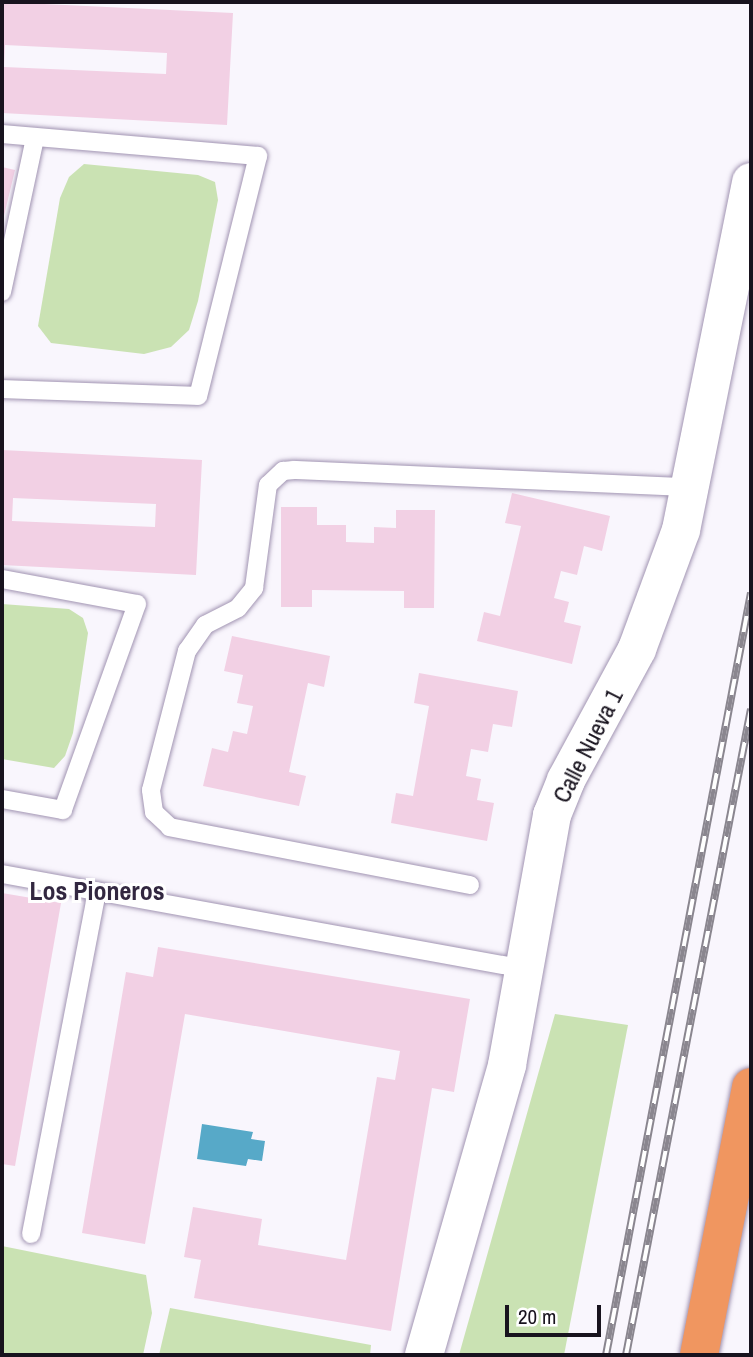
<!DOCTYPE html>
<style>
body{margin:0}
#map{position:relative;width:753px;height:1357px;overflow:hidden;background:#f9f6fd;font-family:"Archivo Narrow",sans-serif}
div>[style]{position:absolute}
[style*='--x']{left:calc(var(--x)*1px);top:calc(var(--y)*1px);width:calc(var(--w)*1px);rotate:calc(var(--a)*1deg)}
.green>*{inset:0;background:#cae2b3}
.water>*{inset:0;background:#57a9c8}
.building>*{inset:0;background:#f2d0e4}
.roads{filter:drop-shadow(0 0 2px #a194b2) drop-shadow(0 0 2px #a194b2)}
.service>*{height:18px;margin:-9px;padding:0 9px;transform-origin:9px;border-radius:9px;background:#fff}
.secondary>*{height:38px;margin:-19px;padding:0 19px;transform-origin:19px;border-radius:19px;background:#fff}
.trunk>*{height:38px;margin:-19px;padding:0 19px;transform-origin:19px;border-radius:19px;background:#f09660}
.rail>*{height:8px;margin-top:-4px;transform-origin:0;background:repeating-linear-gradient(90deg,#fff 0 16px,#8a868f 0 32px);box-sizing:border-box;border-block:2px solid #8a868f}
span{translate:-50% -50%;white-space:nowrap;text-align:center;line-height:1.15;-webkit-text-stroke:6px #fff;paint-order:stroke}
.street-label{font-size:24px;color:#18131e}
.neighbourhood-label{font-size:26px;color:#322740;font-weight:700}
.frame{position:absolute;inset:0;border:4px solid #18131e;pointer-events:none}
.scale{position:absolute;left:505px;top:1305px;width:96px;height:32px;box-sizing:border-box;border:4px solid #18131e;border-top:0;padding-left:9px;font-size:21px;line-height:24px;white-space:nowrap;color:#18131e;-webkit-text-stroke:5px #fff;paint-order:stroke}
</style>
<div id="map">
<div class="green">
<i style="clip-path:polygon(84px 164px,198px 175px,215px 182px,218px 200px,198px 301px,189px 330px,171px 347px,144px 354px,51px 343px,38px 326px,60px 198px,69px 177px)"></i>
<i style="clip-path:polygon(2px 604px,69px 609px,83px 618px,88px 633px,73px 733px,65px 756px,54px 768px,2px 759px)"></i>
<i style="clip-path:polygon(555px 1014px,628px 1025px,564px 1355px,459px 1355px)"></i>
<i style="clip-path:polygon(2px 1246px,146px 1275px,152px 1313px,143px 1355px,2px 1355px)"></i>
<i style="clip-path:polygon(170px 1308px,371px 1345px,370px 1355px,159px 1355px)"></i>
</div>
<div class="water">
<i style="clip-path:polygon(202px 1124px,253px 1132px,251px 1139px,265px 1141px,262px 1161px,248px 1159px,246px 1166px,197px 1159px)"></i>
</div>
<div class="building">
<i style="clip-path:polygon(evenodd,2px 2px,233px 13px,227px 125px,2px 113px,2px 2px,5px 45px,167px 53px,166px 74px,4px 67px,5px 45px)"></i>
<i style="clip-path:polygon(2px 167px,15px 170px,3px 220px,2px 220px)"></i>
<i style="clip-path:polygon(evenodd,2px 450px,202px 460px,196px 575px,2px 565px,2px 450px,13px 498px,156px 504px,155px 527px,12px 521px,13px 498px)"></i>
<i style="clip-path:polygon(512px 493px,610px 516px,602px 551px,584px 546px,577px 575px,561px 571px,554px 598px,569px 602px,564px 622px,581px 626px,572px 664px,477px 641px,484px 612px,500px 616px,521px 526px,505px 523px)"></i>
<i style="clip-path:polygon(281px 507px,317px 507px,317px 525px,346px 525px,346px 542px,374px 543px,374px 527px,396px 528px,396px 510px,435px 510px,434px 608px,404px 608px,404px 591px,312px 590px,312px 607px,281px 607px)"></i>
<i style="clip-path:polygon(232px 636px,330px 656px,324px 687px,308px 683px,289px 772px,306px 776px,299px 806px,203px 786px,212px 748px,228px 752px,233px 731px,247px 734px,253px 706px,237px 703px,243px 675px,224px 671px)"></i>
<i style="clip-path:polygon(419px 673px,518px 691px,512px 727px,493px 724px,488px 752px,471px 749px,466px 776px,481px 779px,477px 800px,494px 803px,487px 841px,391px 823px,396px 793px,413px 796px,429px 706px,414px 703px)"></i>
<i style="clip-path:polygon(2px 893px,61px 903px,15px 1166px,2px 1164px)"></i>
<i style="clip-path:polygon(158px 947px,470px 999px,454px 1092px,432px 1088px,391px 1331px,194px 1298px,201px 1260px,184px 1257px,193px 1207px,262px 1219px,258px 1245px,346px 1260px,377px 1077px,395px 1080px,400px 1051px,185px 1014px,145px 1244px,82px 1233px,126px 972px,153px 977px)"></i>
</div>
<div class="roads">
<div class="service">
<i style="--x:2;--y:134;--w:257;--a:4.9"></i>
<i style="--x:258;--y:156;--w:247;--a:104"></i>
<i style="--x:198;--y:396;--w:196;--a:-178"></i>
<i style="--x:2;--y:292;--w:157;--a:-77.9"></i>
<i style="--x:2;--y:579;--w:137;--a:10.5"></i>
<i style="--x:137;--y:604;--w:219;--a:109.8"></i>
<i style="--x:63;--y:810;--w:62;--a:-169.8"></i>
<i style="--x:2;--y:874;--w:532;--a:10.3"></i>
<i style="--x:470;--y:885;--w:306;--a:-169.1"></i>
<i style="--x:170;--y:827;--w:22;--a:-137"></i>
<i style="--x:154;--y:812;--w:22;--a:-98"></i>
<i style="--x:151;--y:790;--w:144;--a:-75.5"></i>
<i style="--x:187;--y:651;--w:32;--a:-55"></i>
<i style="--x:205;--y:625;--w:37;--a:-27"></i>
<i style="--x:238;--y:608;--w:26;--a:-51"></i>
<i style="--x:254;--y:588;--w:104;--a:-82.3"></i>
<i style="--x:268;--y:485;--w:21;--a:-43"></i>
<i style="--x:283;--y:471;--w:11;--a:-5"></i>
<i style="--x:294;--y:470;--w:395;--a:2.5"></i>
<i style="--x:31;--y:1234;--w:349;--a:-79.1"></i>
</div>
<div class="secondary">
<i style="--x:424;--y:1355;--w:302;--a:-74"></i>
<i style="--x:507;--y:1065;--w:254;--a:-79.8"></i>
<i style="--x:552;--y:815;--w:38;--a:-68"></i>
<i style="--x:566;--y:780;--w:149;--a:-61.5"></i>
<i style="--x:637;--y:649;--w:127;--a:-69.7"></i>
<i style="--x:681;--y:530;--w:355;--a:-78.6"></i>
</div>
<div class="trunk">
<i style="--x:699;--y:1355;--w:273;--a:-79"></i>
</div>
</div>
<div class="rail">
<i style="--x:606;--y:1355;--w:776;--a:-79.23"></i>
<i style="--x:626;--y:1355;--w:658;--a:-79.05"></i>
</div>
<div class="street-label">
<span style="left:588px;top:746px;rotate:-63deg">Calle Nueva 1</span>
</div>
<div class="neighbourhood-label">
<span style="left:97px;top:891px">Los Pioneros</span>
</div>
<div class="frame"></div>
<div class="scale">20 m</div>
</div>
